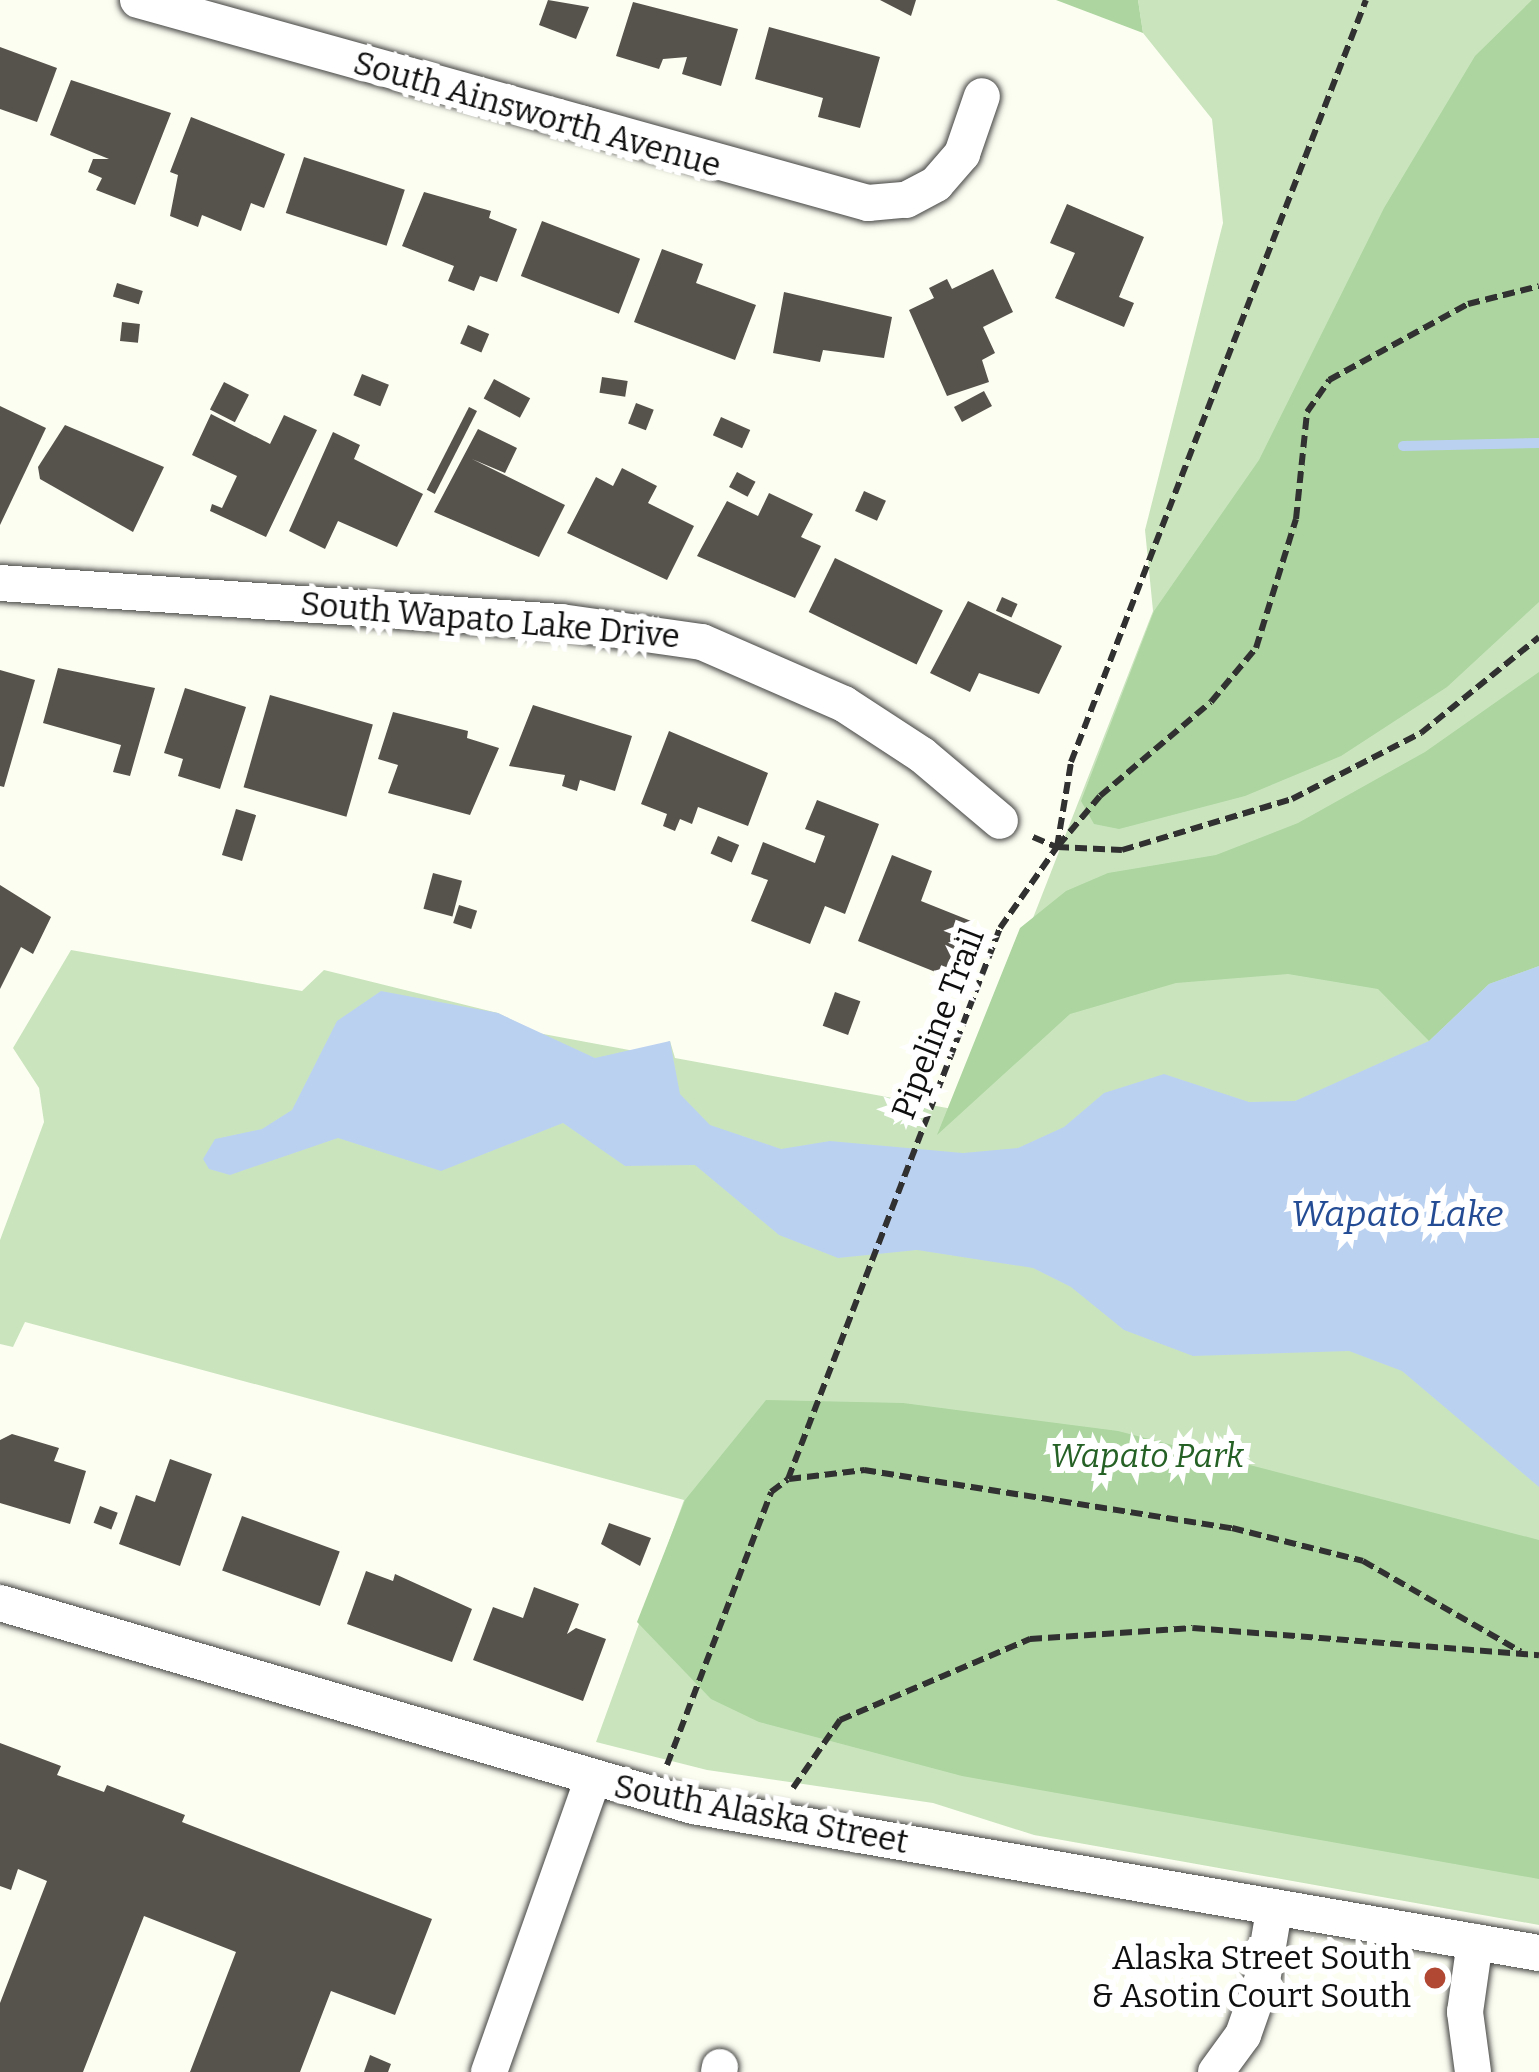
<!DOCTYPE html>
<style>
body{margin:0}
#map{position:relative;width:1539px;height:2072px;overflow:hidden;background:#fdfef2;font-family:Bitter,serif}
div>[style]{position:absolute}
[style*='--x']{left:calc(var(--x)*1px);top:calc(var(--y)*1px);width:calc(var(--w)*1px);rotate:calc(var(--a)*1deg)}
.green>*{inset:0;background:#cae5be}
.forest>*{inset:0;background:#acd59f}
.water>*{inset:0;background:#bbd1f0}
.stream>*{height:10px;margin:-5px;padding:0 5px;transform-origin:5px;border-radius:5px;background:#bbd1f0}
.building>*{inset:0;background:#56524c;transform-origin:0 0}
.path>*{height:6px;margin-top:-3px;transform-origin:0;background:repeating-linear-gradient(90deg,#313131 0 12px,transparent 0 18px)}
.roads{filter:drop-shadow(0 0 3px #424242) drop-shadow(0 0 3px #424242)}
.minor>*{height:36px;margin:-18px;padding:0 18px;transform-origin:18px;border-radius:18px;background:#fff}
.dots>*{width:33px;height:33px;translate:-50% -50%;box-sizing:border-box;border:6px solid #fff;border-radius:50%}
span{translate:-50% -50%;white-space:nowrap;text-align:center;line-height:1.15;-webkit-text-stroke:12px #fff;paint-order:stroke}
.street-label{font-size:33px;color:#0f0f0f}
.park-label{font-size:33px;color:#256025;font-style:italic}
.poi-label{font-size:33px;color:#0f0f0f}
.right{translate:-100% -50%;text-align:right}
.water-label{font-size:36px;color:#244c95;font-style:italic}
</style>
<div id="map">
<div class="green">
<i style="clip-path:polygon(1138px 0,1539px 0,1539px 1925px,1034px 1835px,933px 1803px,707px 1770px,596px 1742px,684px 1500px,25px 1322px,13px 1347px,0 1344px,0 1240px,44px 1122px,39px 1088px,13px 1048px,71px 950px,302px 991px,324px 970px,498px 1013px,538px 1033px,640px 1052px,670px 1041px,675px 1058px,958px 1110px,1153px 611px,1145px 530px,1223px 223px,1212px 119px,1143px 33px)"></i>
</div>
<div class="forest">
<i style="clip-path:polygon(1056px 0,1138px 0,1143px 33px)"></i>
<i style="clip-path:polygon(1532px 0,1539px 0,1539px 602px,1447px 687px,1341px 756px,1245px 796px,1119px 829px,1094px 824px,1081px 801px,1154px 611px,1259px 460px,1384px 208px,1475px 56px)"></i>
<i style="clip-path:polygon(1539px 672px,1539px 966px,1489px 984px,1429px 1041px,1378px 989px,1288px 974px,1176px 983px,1070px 1014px,937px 1135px,1020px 928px,1066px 891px,1108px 873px,1216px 855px,1298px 823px,1425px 752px)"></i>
<i style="clip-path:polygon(766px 1400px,903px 1403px,1118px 1431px,1539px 1540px,1539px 1879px,962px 1776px,759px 1722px,711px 1699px,637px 1622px,685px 1500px)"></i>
</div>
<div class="water">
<i style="clip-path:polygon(1539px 966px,1539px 1487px,1402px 1371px,1349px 1351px,1193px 1356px,1124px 1330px,1071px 1287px,1033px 1268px,917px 1250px,838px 1258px,779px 1235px,695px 1165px,625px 1166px,563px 1123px,441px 1171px,338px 1138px,230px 1175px,209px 1169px,203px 1159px,215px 1139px,262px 1129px,292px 1110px,337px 1021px,381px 991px,498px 1013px,595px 1058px,670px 1041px,680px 1094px,710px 1125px,781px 1149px,830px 1141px,963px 1153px,1018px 1148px,1064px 1127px,1104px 1093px,1164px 1074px,1249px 1102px,1295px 1101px,1429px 1041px,1489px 984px)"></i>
</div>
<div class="stream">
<i style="--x:1403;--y:446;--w:136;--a:-1.3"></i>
</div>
<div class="building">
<i style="clip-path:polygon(548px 0,589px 7px,576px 39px,539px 25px)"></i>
<i style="clip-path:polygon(880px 0,916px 0,911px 16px)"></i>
<i style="clip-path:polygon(633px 2px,738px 29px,721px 86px,682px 74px,687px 57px,663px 59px,659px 69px,616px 56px)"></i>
<i style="clip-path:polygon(769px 27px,880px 57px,860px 128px,818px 117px,823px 98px,755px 79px)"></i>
<i style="clip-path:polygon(0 47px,57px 68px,37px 122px,0 109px)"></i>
<i style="clip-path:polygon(71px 80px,171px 113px,135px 205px,96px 190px,102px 178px,88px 172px,93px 159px,109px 159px,50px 135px)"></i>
<i style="clip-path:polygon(191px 117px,285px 154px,264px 208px,251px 203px,241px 231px,202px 215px,198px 227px,170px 216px,178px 175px,170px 172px)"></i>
<i style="left:304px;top:157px;width:106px;height:59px;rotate:18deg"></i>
<i style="clip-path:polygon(424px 192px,491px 211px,489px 218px,517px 229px,497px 282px,480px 276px,474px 291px,448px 281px,454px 266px,402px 246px)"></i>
<i style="clip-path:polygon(1067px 204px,1144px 237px,1119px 297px,1134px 303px,1124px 327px,1055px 298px,1075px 253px,1050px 243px)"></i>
<i style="left:542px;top:221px;width:105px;height:59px;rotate:21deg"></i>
<i style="clip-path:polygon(662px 249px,703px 264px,696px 283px,756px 305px,735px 360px,634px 322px)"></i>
<i style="clip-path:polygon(993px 269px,1013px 312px,983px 327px,995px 353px,982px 360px,989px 382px,947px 396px,909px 310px,934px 298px,929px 288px,947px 279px,952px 289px)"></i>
<i style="left:117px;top:283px;width:27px;height:14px;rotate:17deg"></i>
<i style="clip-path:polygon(784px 292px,892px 317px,884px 358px,823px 350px,820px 362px,773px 353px)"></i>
<i style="left:122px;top:322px;width:18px;height:19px;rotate:6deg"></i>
<i style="left:468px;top:325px;width:23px;height:20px;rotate:23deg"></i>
<i style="left:362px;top:374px;width:29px;height:23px;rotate:22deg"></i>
<i style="left:602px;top:377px;width:26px;height:16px;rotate:9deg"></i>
<i style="left:494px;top:379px;width:41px;height:22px;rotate:28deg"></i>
<i style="left:224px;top:382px;width:28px;height:31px;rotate:27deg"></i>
<i style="left:984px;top:391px;width:17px;height:34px;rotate:62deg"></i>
<i style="left:636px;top:403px;width:19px;height:22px;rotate:21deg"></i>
<i style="clip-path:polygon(0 406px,46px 428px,0 525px)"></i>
<i style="left:469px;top:407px;width:9px;height:93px;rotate:27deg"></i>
<i style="clip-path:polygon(211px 414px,270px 444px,284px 415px,317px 430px,266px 537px,210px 511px,212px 504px,222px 508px,237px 476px,192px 455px)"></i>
<i style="left:721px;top:417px;width:32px;height:20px;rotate:24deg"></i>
<i style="clip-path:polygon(65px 425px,164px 467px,133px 532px,40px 479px,38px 467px)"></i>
<i style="clip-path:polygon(478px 429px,517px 448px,505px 473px,472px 459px,565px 505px,539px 557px,434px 512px)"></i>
<i style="clip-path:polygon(333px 432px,360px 445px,354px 459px,423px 494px,397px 547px,338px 521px,325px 549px,289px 531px)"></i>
<i style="clip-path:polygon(622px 468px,657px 486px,648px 503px,694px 526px,667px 580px,567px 533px,596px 477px,613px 486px)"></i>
<i style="left:737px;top:472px;width:21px;height:17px;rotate:28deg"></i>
<i style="left:864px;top:491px;width:24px;height:22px;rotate:24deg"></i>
<i style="clip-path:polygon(769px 493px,813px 514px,801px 537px,821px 546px,795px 598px,697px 556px,727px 501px,758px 516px)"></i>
<i style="left:835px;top:558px;width:120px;height:60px;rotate:26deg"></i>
<i style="left:1002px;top:597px;width:17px;height:15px;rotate:24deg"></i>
<i style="clip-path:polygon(968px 601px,1062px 646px,1039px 694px,979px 673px,970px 692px,930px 673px)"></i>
<i style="clip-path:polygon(58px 668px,155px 688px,130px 776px,113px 772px,121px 745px,43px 723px)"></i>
<i style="clip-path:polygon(0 670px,35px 680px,4px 787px,0 786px)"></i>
<i style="clip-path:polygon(185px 688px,246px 707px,220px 789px,178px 776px,183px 759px,164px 753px)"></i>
<i style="left:270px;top:695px;width:107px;height:96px;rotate:16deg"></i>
<i style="clip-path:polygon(533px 705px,632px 736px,615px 791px,580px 780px,577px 791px,562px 786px,565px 775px,509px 766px)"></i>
<i style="clip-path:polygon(393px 712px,468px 731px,467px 738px,499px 748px,470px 815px,388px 793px,398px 765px,378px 759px)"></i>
<i style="clip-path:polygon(669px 731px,768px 773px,748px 826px,698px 807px,692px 824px,680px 819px,675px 831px,663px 826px,667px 814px,641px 804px)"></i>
<i style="clip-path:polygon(817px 800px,879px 824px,845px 914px,825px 906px,810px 944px,751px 921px,768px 880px,751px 874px,763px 842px,815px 863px,825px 836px,805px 829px)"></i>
<i style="left:236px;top:809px;width:21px;height:48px;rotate:17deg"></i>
<i style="left:718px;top:836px;width:23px;height:19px;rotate:23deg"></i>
<i style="clip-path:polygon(892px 855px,932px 871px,921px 901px,971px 921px,948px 977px,858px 941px)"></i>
<i style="left:433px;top:873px;width:30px;height:37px;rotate:15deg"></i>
<i style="clip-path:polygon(0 885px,51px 917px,33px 954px,21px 947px,0 989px)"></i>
<i style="left:459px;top:905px;width:19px;height:19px;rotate:18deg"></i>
<i style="left:835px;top:992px;width:27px;height:36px;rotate:20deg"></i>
<i style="clip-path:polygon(12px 1434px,59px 1448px,54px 1461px,86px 1471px,70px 1524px,0 1503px,0 1440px)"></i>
<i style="clip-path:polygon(170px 1459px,212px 1474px,180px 1566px,119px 1544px,136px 1495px,155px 1502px)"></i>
<i style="left:100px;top:1506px;width:19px;height:18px;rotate:21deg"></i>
<i style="left:242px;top:1516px;width:104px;height:58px;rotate:20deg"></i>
<i style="clip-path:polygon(609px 1523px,651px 1538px,640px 1566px,601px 1544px)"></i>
<i style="clip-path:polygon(366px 1571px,393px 1581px,395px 1574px,472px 1609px,452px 1662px,347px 1624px)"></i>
<i style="clip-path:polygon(534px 1587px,579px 1604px,567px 1634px,576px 1628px,606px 1639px,583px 1701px,473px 1660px,493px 1607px,523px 1618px)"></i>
<i style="clip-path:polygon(0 1743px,61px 1766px,57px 1775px,104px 1792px,107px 1785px,185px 1815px,182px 1822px,432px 1919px,395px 2015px,331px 1991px,300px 2072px,190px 2072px,236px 1952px,144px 1916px,83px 2072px,0 2072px,0 2003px,47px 1881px,18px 1869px,11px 1890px,0 1886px)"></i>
<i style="clip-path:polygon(370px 2055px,391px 2064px,388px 2072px,364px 2072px)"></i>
</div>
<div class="path">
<i style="--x:1033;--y:837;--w:26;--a:23"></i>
<i style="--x:1057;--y:847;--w:65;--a:2.6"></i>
<i style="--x:1122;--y:850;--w:177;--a:-16.7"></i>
<i style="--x:1292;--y:799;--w:145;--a:-27.1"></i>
<i style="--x:1421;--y:733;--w:152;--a:-39.1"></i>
<i style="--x:1058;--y:846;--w:65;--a:-50"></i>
<i style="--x:1100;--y:796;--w:145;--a:-40.3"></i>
<i style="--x:1211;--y:702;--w:70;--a:-50.2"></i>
<i style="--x:1256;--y:648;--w:135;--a:-72.8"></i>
<i style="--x:1296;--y:519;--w:108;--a:-84.1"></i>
<i style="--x:1307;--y:412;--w:39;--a:-55"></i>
<i style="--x:1329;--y:380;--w:158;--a:-28.7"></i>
<i style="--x:1468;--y:304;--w:73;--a:-14.2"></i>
<i style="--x:789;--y:1479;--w:76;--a:-6.8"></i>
<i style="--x:864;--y:1470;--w:373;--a:9"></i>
<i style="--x:1232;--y:1528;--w:135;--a:14.1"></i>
<i style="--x:1363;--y:1561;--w:182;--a:29.9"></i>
<i style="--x:667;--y:1765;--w:292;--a:-69.1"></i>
<i style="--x:771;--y:1492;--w:21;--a:-37"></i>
<i style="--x:788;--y:1479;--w:590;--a:-68.96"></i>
<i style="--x:1000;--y:928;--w:99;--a:-54.9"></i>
<i style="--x:1057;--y:847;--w:86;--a:-80.6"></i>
<i style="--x:1071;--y:762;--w:817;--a:-68.84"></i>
<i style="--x:793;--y:1788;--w:83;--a:-55.3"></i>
<i style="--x:840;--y:1720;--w:207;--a:-23.1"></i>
<i style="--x:1030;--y:1639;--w:163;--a:-3.9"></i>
<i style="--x:1193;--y:1628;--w:347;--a:4.5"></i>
</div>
<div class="roads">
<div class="minor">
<i style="--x:138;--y:0;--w:758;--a:15.54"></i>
<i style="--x:868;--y:203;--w:38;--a:-5"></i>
<i style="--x:906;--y:200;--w:34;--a:-28"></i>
<i style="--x:936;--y:184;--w:40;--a:-49"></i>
<i style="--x:962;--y:154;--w:61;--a:-71"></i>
<i style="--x:0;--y:583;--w:562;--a:3.98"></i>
<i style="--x:561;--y:622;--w:142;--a:8.1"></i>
<i style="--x:702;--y:642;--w:155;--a:23.6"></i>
<i style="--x:844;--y:704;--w:93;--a:33.2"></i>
<i style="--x:922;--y:755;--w:102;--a:40.2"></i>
<i style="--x:0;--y:1603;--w:722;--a:16.33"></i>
<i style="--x:693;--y:1806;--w:859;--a:9.86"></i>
<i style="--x:489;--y:2072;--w:309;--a:-70.5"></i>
<i style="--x:719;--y:2072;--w:5;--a:-79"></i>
<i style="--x:1216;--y:2072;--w:46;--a:-53.9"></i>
<i style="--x:1243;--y:2035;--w:57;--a:-70.6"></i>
<i style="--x:1262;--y:1981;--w:71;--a:-80.3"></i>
<i style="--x:1473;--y:2072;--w:61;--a:-97.6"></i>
<i style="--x:1465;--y:2012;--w:71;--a:-81.9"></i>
</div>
</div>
<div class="dots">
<i style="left:1435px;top:1978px;background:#b14834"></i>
</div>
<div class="street-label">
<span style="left:537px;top:115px;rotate:16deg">South Ainsworth Avenue</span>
<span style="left:490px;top:621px;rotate:5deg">South Wapato Lake Drive</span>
<span style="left:939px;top:1024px;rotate:-69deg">Pipeline Trail</span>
<span style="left:761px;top:1815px;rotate:11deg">South Alaska Street</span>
</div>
<div class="park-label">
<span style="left:1147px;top:1457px">Wapato Park</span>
</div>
<div class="poi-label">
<span class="right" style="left:1411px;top:1978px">Alaska Street South<br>&amp; Asotin Court South</span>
</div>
<div class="water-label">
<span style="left:1397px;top:1215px">Wapato Lake</span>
</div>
</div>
